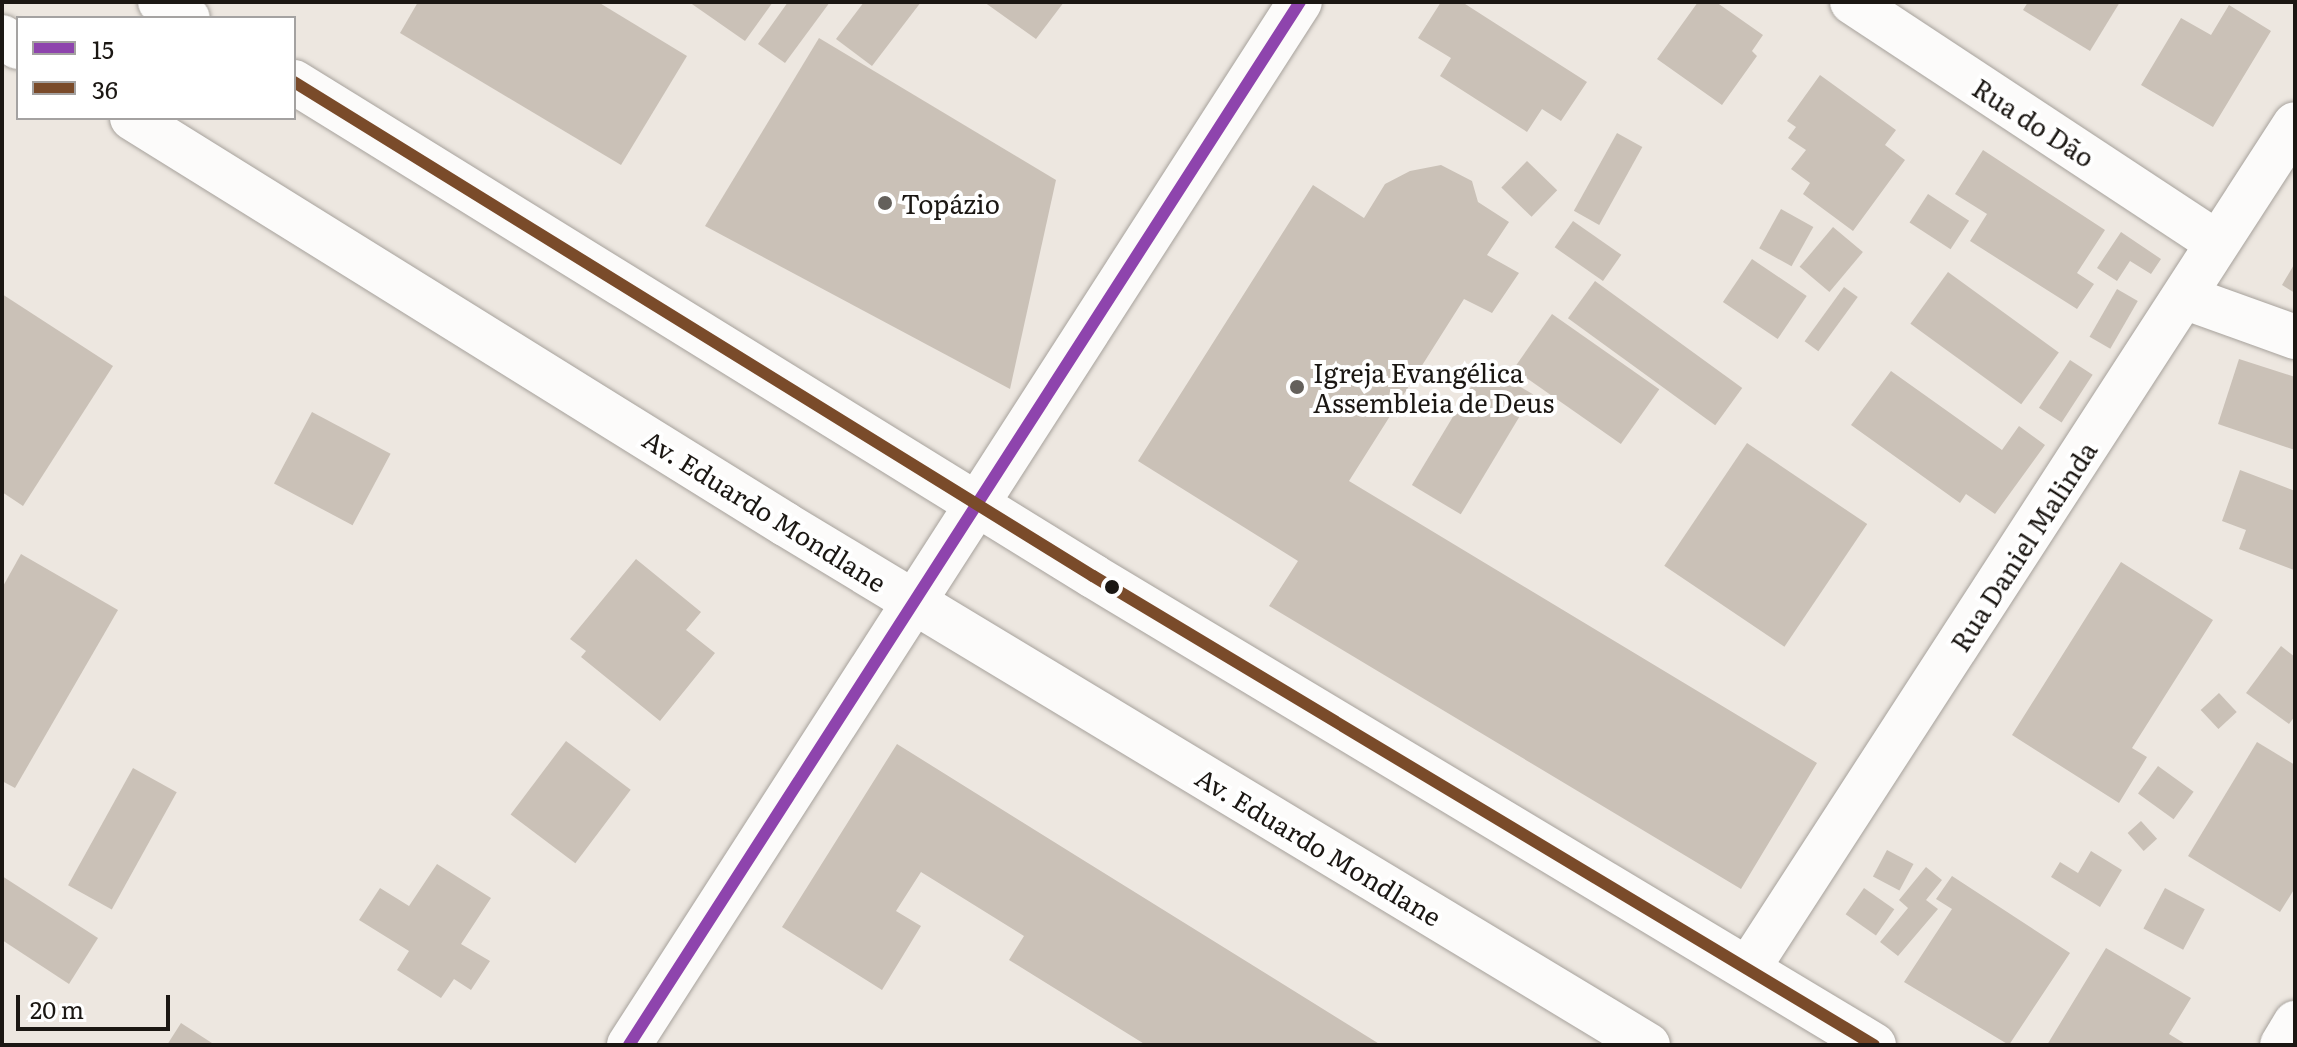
<!DOCTYPE html>
<meta charset="utf-8">
<style>
body{margin:0}
#map{position:relative;width:2297px;height:1047px;overflow:hidden;background:#ede7e0;font-family:Literata,serif}
div>[style]{position:absolute}
[style*='--x']{left:calc(var(--x)*1px);top:calc(var(--y)*1px);width:calc(var(--w)*1px);rotate:calc(var(--a)*1deg)}
.building>*{inset:0;background:#cac1b7;transform-origin:0 0}
.roads{filter:drop-shadow(0 0 2px #a7a29c) drop-shadow(0 0 2px #a7a29c)}
.minor>*{height:44px;margin:-22px;padding:0 22px;transform-origin:22px;border-radius:22px;background:#fcfbfa}
.major>*{height:44px;margin:-22px;padding:0 22px;transform-origin:22px;border-radius:22px;background:#fcfbfa}
.bus-1>*{height:12px;margin:-6px;padding:0 6px;transform-origin:6px;border-radius:6px;background:#8e44ad}
.bus-2>*{height:12px;margin:-6px;padding:0 6px;transform-origin:6px;border-radius:6px;background:#7a4b2a}
.dots>*{width:22px;height:22px;translate:-50% -50%;box-sizing:border-box;border:4px solid #fff;border-radius:50%}
span{translate:-50% -50%;white-space:nowrap;text-align:center;line-height:1.15;-webkit-text-stroke:8px #fff;paint-order:stroke}
.street-label{font-size:26px;color:#1b1713}
.poi-label{font-size:26px;color:#1b1713}
.left{translate:0 -50%;text-align:left}
.frame{position:absolute;inset:0;border:4px solid #1b1713;pointer-events:none}
.legend{position:absolute;left:16px;top:16px;width:280px;height:104px;box-sizing:border-box;background:#fff;border:2px solid #a4a2a1;margin:0;padding:10px 14px;list-style:none;font-size:24px;color:#1b1713}
.legend li{display:flex;align-items:center;gap:16px;height:40px}
.legend b{width:40px;border:2px solid #a4a2a1}
.scale{position:absolute;left:16px;top:995px;width:154px;height:36px;box-sizing:border-box;border:4px solid #1b1713;border-top:0;padding-left:10px;font-size:24px;line-height:28px;white-space:nowrap;color:#1b1713;-webkit-text-stroke:6px #fff;paint-order:stroke}
</style>
<div id="map">
<div class="building">
<i style="clip-path:polygon(418px 2px,598px 2px,687px 56px,621px 165px,400px 33px)"></i>
<i style="clip-path:polygon(689px 2px,773px 2px,745px 41px)"></i>
<i style="clip-path:polygon(788px 2px,830px 2px,785px 63px,758px 44px)"></i>
<i style="clip-path:polygon(864px 2px,921px 2px,872px 66px,836px 39px)"></i>
<i style="clip-path:polygon(984px 2px,1064px 2px,1036px 39px)"></i>
<i style="clip-path:polygon(1441px 2px,1462px 2px,1587px 82px,1561px 121px,1542px 109px,1527px 132px,1440px 76px,1451px 58px,1418px 38px)"></i>
<i style="clip-path:polygon(1698px 2px,1716px 2px,1763px 35px,1752px 51px,1757px 56px,1722px 105px,1657px 59px)"></i>
<i style="clip-path:polygon(2028px 2px,2120px 2px,2090px 51px,2023px 10px)"></i>
<i style="clip-path:polygon(2229px 5px,2271px 31px,2213px 127px,2141px 85px,2181px 18px,2211px 35px)"></i>
<i style="clip-path:polygon(819px 38px,1056px 180px,1010px 389px,705px 226px)"></i>
<i style="clip-path:polygon(1820px 75px,1896px 130px,1885px 145px,1905px 160px,1853px 231px,1803px 194px,1810px 183px,1791px 169px,1806px 150px,1788px 138px,1796px 127px,1787px 121px)"></i>
<i style="left:1617px;top:133px;width:29px;height:89px;rotate:29deg"></i>
<i style="clip-path:polygon(1983px 150px,2105px 230px,2077px 273px,2094px 284px,2077px 309px,1970px 241px,1987px 214px,1955px 194px)"></i>
<i style="left:1527px;top:161px;width:42px;height:37px;rotate:44deg"></i>
<i style="clip-path:polygon(1441px 165px,1472px 181px,1478px 202px,1509px 222px,1487px 255px,1519px 273px,1492px 313px,1464px 299px,1349px 481px,1817px 763px,1741px 889px,1269px 606px,1298px 561px,1138px 461px,1313px 185px,1364px 218px,1385px 184px,1410px 171px)"></i>
<i style="left:1928px;top:194px;width:49px;height:34px;rotate:33deg"></i>
<i style="left:1781px;top:209px;width:37px;height:45px;rotate:29deg"></i>
<i style="left:1573px;top:221px;width:59px;height:32px;rotate:35deg"></i>
<i style="left:1833px;top:227px;width:39px;height:52px;rotate:40deg"></i>
<i style="clip-path:polygon(2121px 232px,2161px 259px,2151px 274px,2130px 261px,2117px 281px,2097px 268px)"></i>
<i style="left:1752px;top:259px;width:66px;height:52px;rotate:34deg"></i>
<i style="clip-path:polygon(2295px 263px,2295px 293px,2282px 285px)"></i>
<i style="left:1948px;top:272px;width:137px;height:64px;rotate:36deg"></i>
<i style="left:1595px;top:281px;width:182px;height:46px;rotate:36deg"></i>
<i style="left:1844px;top:287px;width:17px;height:67px;rotate:36deg"></i>
<i style="left:2117px;top:289px;width:24px;height:55px;rotate:30deg"></i>
<i style="clip-path:polygon(2px 294px,113px 366px,23px 506px,2px 492px)"></i>
<i style="left:1552px;top:314px;width:131px;height:67px;rotate:35deg"></i>
<i style="clip-path:polygon(2239px 359px,2295px 377px,2295px 450px,2218px 424px)"></i>
<i style="left:2070px;top:360px;width:27px;height:57px;rotate:33deg"></i>
<i style="left:1484px;top:365px;width:57px;height:140px;rotate:31deg"></i>
<i style="clip-path:polygon(1891px 371px,2002px 450px,2019px 426px,2045px 445px,1995px 514px,1966px 494px,1960px 503px,1851px 425px)"></i>
<i style="left:312px;top:412px;width:89px;height:81px;rotate:28deg"></i>
<i style="left:1747px;top:443px;width:145px;height:148px;rotate:34deg"></i>
<i style="clip-path:polygon(2240px 470px,2295px 491px,2294px 570px,2239px 549px,2246px 530px,2222px 521px)"></i>
<i style="clip-path:polygon(21px 554px,118px 610px,15px 788px,2px 781px,2px 588px)"></i>
<i style="clip-path:polygon(636px 559px,701px 612px,686px 630px,715px 653px,660px 721px,581px 657px,586px 651px,570px 639px)"></i>
<i style="clip-path:polygon(2121px 562px,2213px 620px,2132px 748px,2147px 757px,2119px 803px,2012px 735px)"></i>
<i style="clip-path:polygon(2281px 646px,2295px 657px,2295px 716px,2289px 724px,2246px 693px)"></i>
<i style="left:2219px;top:693px;width:26px;height:25px;rotate:47deg"></i>
<i style="left:566px;top:741px;width:81px;height:92px;rotate:37deg"></i>
<i style="clip-path:polygon(2257px 742px,2295px 765px,2295px 888px,2280px 912px,2188px 856px)"></i>
<i style="clip-path:polygon(897px 744px,1075px 855px,1381px 1045px,1146px 1045px,1009px 960px,1024px 936px,921px 872px,896px 911px,921px 926px,882px 990px,782px 927px)"></i>
<i style="left:2158px;top:766px;width:44px;height:34px;rotate:36deg"></i>
<i style="left:133px;top:768px;width:50px;height:134px;rotate:29deg"></i>
<i style="left:2141px;top:821px;width:24px;height:18px;rotate:48deg"></i>
<i style="left:1887px;top:850px;width:30px;height:30px;rotate:28deg"></i>
<i style="clip-path:polygon(2091px 851px,2122px 870px,2100px 907px,2051px 877px,2060px 862px,2078px 873px)"></i>
<i style="clip-path:polygon(437px 864px,491px 898px,461px 944px,490px 961px,471px 990px,454px 979px,441px 998px,397px 970px,409px 951px,359px 920px,380px 888px,409px 906px)"></i>
<i style="clip-path:polygon(1926px 867px,1942px 880px,1926px 900px,1938px 909px,1898px 956px,1880px 942px,1908px 908px,1899px 900px)"></i>
<i style="clip-path:polygon(2px 876px,98px 938px,69px 984px,2px 940px)"></i>
<i style="clip-path:polygon(1952px 876px,2070px 953px,2009px 1045px,1904px 982px,1952px 909px,1936px 899px)"></i>
<i style="left:1864px;top:888px;width:37px;height:32px;rotate:35deg"></i>
<i style="left:2165px;top:888px;width:45px;height:46px;rotate:28deg"></i>
<i style="clip-path:polygon(2106px 948px,2191px 998px,2169px 1034px,2187px 1045px,2047px 1045px)"></i>
<i style="clip-path:polygon(181px 1023px,215px 1045px,167px 1045px)"></i>
</div>
<div class="roads">
<div class="minor">
<i style="--x:1852;--y:2;--w:437;--a:33.4"></i>
<i style="--x:2184;--y:297;--w:118;--a:19.8"></i>
<i style="--x:1749;--y:967;--w:1004;--a:-57.07"></i>
<i style="--x:2282;--y:1045;--w:26;--a:-59"></i>
</div>
<div class="major">
<i style="--x:160;--y:2;--w:32;--a:30"></i>
<i style="--x:2;--y:37;--w:19;--a:32"></i>
<i style="--x:294;--y:82;--w:939;--a:31.73"></i>
<i style="--x:1093;--y:576;--w:911;--a:30.99"></i>
<i style="--x:132;--y:118;--w:769;--a:31.87"></i>
<i style="--x:785;--y:524;--w:1008;--a:31.12"></i>
<i style="--x:629;--y:1045;--w:1240;--a:-57.25"></i>
</div>
</div>
<div class="bus-1">
<i style="--x:629;--y:1045;--w:1240;--a:-57.25"></i>
</div>
<div class="bus-2">
<i style="--x:294;--y:82;--w:939;--a:31.73"></i>
<i style="--x:1093;--y:576;--w:911;--a:30.99"></i>
</div>
<div class="dots">
<i style="left:885px;top:203px;background:#64605b"></i>
<i style="left:1297px;top:387px;background:#64605b"></i>
<i style="left:1112px;top:587px;background:#1b1713"></i>
</div>
<div class="street-label">
<span style="left:2034px;top:122px;rotate:33deg">Rua do Dão</span>
<span style="left:765px;top:510px;rotate:32deg">Av. Eduardo Mondlane</span>
<span style="left:2023px;top:546px;rotate:-57deg">Rua Daniel Malinda</span>
<span style="left:1319px;top:846px;rotate:31deg">Av. Eduardo Mondlane</span>
</div>
<div class="poi-label">
<span class="left" style="left:901px;top:203px">Topázio</span>
<span class="left" style="left:1313px;top:387px">Igreja Evangélica<br>Assembleia de Deus</span>
</div>
<div class="frame"></div>
<ul class="legend">
<li><b style="height:10px;background:#8e44ad"></b>15</li>
<li><b style="height:10px;background:#7a4b2a"></b>36</li>
</ul>
<div class="scale">20 m</div>
</div>
